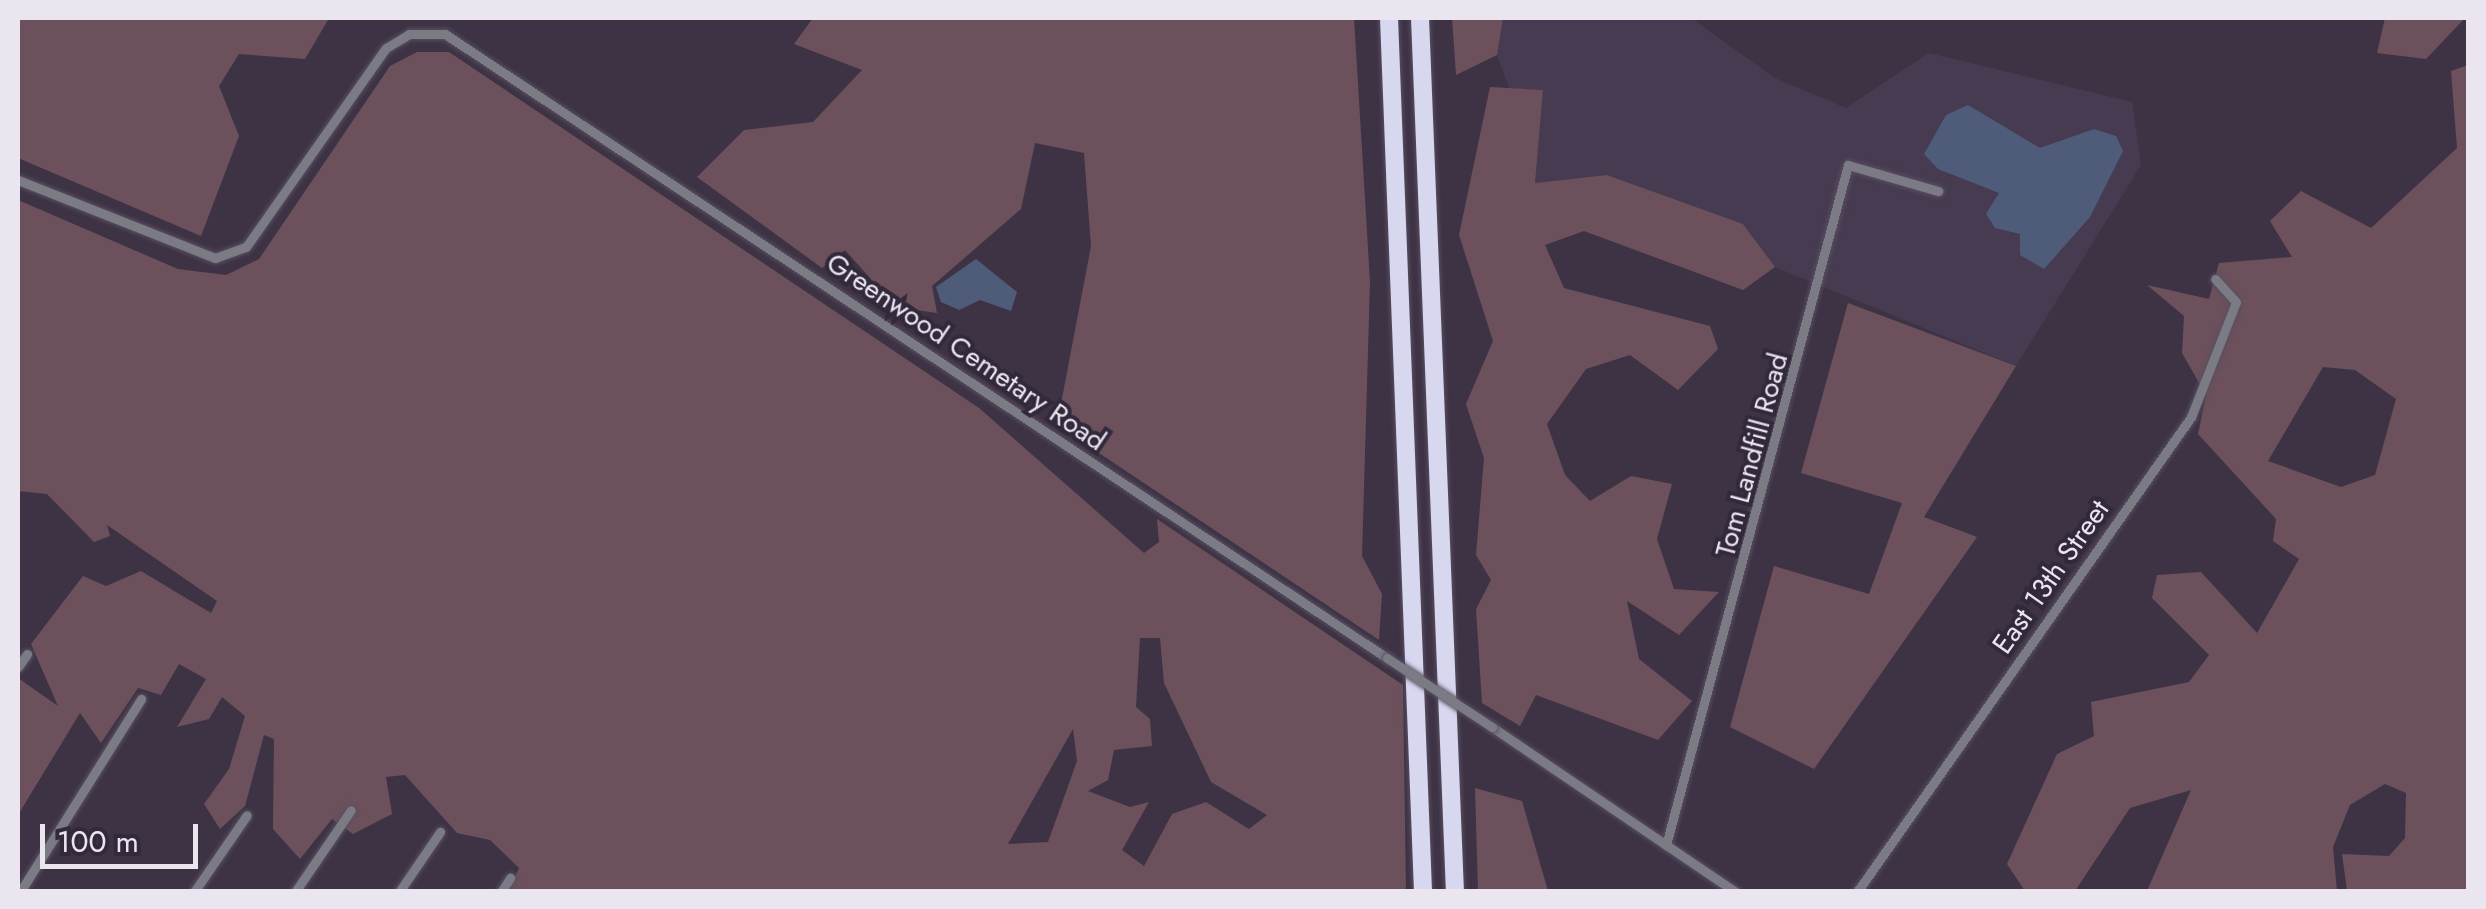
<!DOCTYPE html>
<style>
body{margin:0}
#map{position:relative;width:2486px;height:909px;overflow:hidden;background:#3d3345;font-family:Jost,sans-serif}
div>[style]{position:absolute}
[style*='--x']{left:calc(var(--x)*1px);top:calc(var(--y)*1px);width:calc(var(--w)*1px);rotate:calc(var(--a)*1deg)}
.built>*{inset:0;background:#473b52}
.green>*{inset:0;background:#6c515c}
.water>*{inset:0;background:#4e5c79}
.roads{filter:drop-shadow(0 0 2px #594f60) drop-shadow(0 0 2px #594f60)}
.street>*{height:9px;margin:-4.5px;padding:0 4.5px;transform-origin:4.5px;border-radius:4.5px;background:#7b7b85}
.highway>*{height:18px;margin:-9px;padding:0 9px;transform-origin:9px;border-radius:9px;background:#d8d7f0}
.bridges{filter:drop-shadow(0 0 2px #594f60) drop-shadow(0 0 2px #594f60)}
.street-bridge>*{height:9px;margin:-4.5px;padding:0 4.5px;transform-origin:4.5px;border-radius:4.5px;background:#7b7b85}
span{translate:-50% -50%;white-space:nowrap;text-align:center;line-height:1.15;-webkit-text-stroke:8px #32293b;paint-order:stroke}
.street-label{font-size:28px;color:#ebe5f0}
.frame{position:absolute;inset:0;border:20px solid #ebe5f0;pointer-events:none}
.scale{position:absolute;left:40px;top:824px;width:158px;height:45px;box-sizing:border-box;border:5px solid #ebe5f0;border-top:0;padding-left:12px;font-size:30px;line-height:35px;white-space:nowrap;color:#ebe5f0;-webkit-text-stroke:8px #32293b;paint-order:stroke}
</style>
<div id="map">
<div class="built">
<i style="clip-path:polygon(1503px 18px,1691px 18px,1775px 78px,1846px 108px,1929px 53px,2132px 102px,2141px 165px,2016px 366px,1775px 267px,1743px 224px,1607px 175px,1535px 183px,1543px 91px,1509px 88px,1497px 55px)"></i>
</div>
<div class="green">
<i style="clip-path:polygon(18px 18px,326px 18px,328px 20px,305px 59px,239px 54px,219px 86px,239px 136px,201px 236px,18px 158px)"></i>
<i style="clip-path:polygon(813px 18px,1354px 18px,1370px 282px,1362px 556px,1382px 594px,1379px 640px,1057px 425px,1091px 246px,1084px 153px,1035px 143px,1021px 209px,932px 286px,937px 313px,896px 307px,845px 250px,822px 268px,697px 177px,744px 130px,813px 122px,862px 70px,794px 44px)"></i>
<i style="clip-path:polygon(1452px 18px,1503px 18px,1497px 55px,1456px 75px)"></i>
<i style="clip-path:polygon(2385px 18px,2465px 18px,2426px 59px,2377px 53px)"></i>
<i style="clip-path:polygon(evenodd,417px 52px,449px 52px,979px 408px,1144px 553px,1159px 542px,1157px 519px,1403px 685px,1406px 891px,509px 891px,519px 868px,490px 840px,457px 833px,405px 775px,386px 777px,392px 814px,353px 834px,332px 819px,300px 859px,273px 829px,274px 739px,264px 735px,245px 806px,220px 829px,204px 804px,229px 769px,245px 716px,222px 697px,209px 719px,177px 727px,206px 679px,179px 664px,161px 695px,138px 688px,101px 743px,80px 713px,18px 815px,18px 678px,58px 706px,31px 644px,83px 576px,106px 586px,141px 571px,211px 613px,217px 601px,107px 525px,110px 536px,94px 542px,47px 494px,18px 491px,18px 200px,178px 269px,226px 275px,259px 259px,390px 66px,417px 52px,1140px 638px,1160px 638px,1164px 683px,1211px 782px,1267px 815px,1249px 829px,1206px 802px,1172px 814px,1144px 866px,1122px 850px,1149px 802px,1130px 807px,1088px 791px,1108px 780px,1114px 750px,1152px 746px,1150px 719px,1136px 707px,1140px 638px,417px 52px,1073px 729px,1077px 761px,1048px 842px,1008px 844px,1073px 729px)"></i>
<i style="clip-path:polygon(evenodd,2468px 65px,2468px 891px,2347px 891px,2342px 854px,2389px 856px,2405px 838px,2406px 793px,2385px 784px,2350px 805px,2333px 847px,2337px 891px,2147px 891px,2191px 790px,2130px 808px,2075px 891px,2025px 891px,2007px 864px,2057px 754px,2094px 736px,2091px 702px,2189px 682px,2209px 655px,2152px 598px,2157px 575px,2201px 572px,2257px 633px,2299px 559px,2273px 541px,2276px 519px,2198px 434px,2206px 395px,2182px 353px,2184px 316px,2147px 285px,2209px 299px,2219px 263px,2292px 257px,2270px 221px,2301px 191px,2371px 228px,2457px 148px,2451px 71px,2468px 65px,2323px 367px,2355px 370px,2396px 399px,2375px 475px,2341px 487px,2268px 461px,2323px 367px)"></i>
<i style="clip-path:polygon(1490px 87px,1543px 90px,1535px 183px,1607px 175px,1743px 224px,1775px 267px,1743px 290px,1584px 231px,1545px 245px,1564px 288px,1710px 326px,1718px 349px,1678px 390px,1630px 355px,1586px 369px,1547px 424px,1565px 475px,1590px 501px,1631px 476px,1672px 484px,1657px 539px,1674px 589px,1719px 592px,1679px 635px,1627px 601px,1639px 659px,1692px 701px,1658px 740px,1536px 695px,1520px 726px,1482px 703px,1476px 609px,1491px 580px,1476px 555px,1484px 458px,1466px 404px,1493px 341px,1459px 235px)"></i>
<i style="clip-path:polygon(1848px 303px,2016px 366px,1924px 517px,1977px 537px,1814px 769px,1730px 727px,1774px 566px,1869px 594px,1902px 503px,1801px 473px)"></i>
<i style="clip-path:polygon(1475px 788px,1522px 801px,1548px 891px,1478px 891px)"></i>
</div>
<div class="water">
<i style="clip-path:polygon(1968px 105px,2040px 148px,2094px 129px,2116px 136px,2123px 151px,2090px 217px,2044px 269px,2020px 255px,2020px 234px,1995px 228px,1986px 214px,1999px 193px,1938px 169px,1924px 154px,1946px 115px)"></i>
<i style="clip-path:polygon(976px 259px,1017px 292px,1011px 311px,980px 300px,959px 310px,941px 302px,936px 287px)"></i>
</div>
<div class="roads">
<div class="street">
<i style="--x:18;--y:180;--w:212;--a:21.6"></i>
<i style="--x:215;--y:258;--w:33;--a:-20"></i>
<i style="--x:246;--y:247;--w:243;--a:-54.9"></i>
<i style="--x:386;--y:48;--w:27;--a:-31"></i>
<i style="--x:409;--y:34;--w:36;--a:0"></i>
<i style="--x:445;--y:34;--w:1130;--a:33.52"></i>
<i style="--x:18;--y:667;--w:16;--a:-55"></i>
<i style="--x:1492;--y:727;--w:295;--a:34.1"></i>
<i style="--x:1666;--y:845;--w:704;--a:-75.02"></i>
<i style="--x:1848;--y:165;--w:94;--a:16.1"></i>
<i style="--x:20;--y:892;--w:228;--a:-57.9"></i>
<i style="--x:194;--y:892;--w:93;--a:-55.5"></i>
<i style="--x:295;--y:892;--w:99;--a:-55.7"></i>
<i style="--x:399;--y:892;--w:73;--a:-55.7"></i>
<i style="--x:501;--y:892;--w:17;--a:-57"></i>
<i style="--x:1857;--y:892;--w:581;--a:-54.89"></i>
<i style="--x:2191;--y:417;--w:123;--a:-68.6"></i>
<i style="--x:2236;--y:302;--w:31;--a:-132"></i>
</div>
<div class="highway">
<i style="--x:1389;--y:18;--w:875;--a:87.77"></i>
<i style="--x:1420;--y:18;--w:875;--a:87.71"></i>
</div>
</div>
<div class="bridges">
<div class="street-bridge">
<i style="--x:1387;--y:658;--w:126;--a:33.3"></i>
</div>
</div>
<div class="street-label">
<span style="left:966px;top:352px;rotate:34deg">Greenwood Cemetary Road</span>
<span style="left:1752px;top:455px;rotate:-75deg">Tom Landfill Road</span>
<span style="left:2051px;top:577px;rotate:-55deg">East 13th Street</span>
</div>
<div class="frame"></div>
<div class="scale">100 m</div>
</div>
